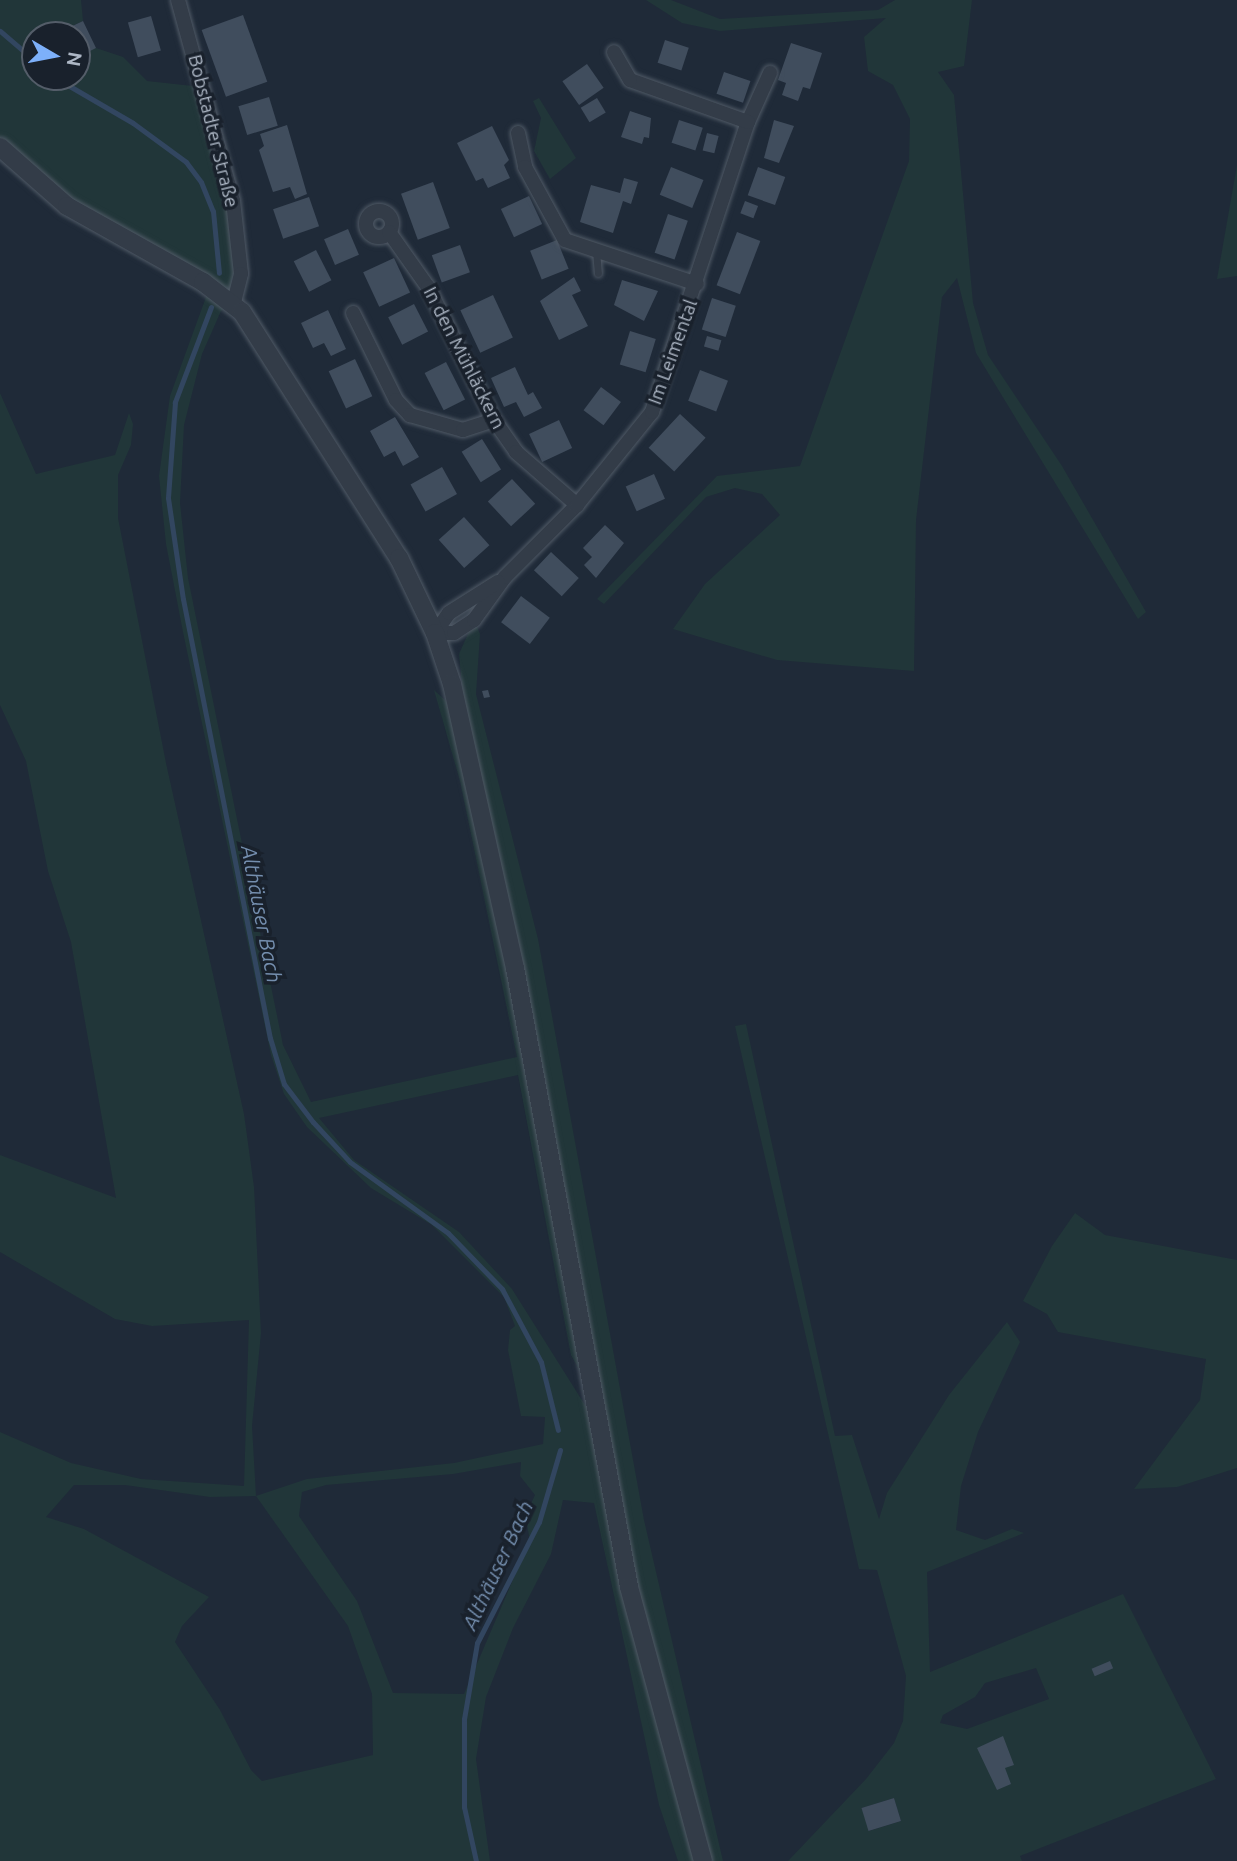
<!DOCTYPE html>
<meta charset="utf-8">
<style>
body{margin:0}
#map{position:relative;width:1237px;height:1861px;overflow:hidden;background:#1f2a38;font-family:Ubuntu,sans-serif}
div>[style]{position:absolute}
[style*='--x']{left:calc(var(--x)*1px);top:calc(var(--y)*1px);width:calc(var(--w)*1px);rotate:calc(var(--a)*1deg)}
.green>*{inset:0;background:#213639}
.stream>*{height:5px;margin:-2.5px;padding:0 2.5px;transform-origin:2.5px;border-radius:2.5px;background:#324660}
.building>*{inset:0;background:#404d5d;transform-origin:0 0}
.roads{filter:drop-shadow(0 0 2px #505a66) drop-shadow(0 0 2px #505a66)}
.service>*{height:7px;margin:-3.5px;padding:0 3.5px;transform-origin:3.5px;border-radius:3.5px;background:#333c48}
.minor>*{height:14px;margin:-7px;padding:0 7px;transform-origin:7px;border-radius:7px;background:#333c48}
.minor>.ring{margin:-7px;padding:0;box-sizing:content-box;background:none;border:14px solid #333c48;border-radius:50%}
.tertiary>*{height:18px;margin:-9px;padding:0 9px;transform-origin:9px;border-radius:9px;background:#333c48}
span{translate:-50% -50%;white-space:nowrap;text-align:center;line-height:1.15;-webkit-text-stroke:7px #19212c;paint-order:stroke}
.street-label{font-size:19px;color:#adb7c5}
.water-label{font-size:21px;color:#748eae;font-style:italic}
.north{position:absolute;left:21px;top:21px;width:70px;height:70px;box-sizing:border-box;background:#19212c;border:2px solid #545d69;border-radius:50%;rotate:100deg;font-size:19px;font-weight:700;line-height:28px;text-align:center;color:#adb7c5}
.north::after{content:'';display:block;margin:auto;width:24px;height:32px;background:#7db0fa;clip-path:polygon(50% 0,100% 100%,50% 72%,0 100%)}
</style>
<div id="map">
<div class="green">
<i style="clip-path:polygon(evenodd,0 0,81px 0,83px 21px,66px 29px,68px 35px,35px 35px,35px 77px,77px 77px,77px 54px,96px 48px,123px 57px,147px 81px,202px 87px,236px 237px,234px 303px,221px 311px,202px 354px,184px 425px,180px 503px,188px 578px,283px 1045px,311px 1102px,517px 1057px,460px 781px,434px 690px,446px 701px,469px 757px,459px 654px,474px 620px,480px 634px,476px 694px,538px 939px,644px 1520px,723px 1861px,678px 1861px,659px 1805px,594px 1503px,563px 1500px,551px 1554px,513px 1628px,486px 1697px,476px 1759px,490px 1861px,0 1861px,0 1432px,71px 1463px,141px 1479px,244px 1486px,249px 1320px,152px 1326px,115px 1319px,0 1252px,0 1155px,116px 1198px,71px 942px,48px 871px,26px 761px,0 705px,0 393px,36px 474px,115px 455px,129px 413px,133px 424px,131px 445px,118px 475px,118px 518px,166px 763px,244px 1114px,254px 1187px,261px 1333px,252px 1426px,256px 1496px,307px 1479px,454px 1463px,543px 1444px,545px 1417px,521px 1416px,508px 1350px,510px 1330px,515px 1326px,504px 1297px,432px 1225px,371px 1188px,307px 1127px,284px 1094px,271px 1055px,183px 632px,166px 544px,159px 476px,170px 396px,210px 286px,110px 232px,0 147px,0 0,518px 1075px,571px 1355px,597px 1402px,602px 1432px,512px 1289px,459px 1232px,354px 1160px,319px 1118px,518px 1075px,0 0,521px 1462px,520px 1476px,535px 1495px,525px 1516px,530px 1540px,464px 1694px,393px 1693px,357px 1601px,299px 1516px,302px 1492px,326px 1485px,453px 1474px,521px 1462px,0 0,74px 1485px,125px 1485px,210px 1497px,256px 1496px,348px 1626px,372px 1694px,373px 1755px,262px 1781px,251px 1770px,220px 1710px,175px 1642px,182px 1626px,209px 1597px,84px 1529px,46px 1517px,74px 1485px)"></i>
<i style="clip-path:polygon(646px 0,671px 0,720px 19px,878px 10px,895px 0,972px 0,964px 66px,938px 72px,954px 95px,973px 303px,988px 355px,1062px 466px,1146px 612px,1138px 619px,976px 353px,957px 278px,942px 297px,916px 520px,914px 671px,777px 660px,673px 629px,705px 584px,780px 515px,762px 494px,735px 488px,706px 497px,604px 604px,597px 599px,717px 476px,800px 466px,909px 161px,910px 119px,893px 85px,868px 71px,864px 37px,886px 18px,720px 31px,682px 23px)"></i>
<i style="clip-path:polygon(539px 98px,576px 158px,550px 179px,534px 151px,541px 118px,533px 101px)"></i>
<i style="clip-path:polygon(1237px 165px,1237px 276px,1217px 279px)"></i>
<i style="clip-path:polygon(evenodd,746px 1024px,835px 1436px,852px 1435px,879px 1519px,887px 1493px,949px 1395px,1007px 1322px,1020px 1342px,978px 1432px,961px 1486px,956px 1530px,985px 1540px,1012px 1529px,1024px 1533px,927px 1572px,930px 1672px,1123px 1594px,1216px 1779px,1020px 1856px,1022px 1861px,788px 1861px,866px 1779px,894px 1743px,903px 1721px,906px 1676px,877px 1570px,859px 1569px,735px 1026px,746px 1024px,1036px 1668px,1049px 1699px,967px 1729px,940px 1723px,943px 1715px,975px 1697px,985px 1683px,1036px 1668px,746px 1024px,894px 1798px,901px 1821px,869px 1831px,862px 1808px,894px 1798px)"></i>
<i style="clip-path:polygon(1075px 1213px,1105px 1235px,1237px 1260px,1237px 1468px,1177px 1487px,1134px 1489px,1200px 1400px,1206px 1359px,1058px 1332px,1047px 1314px,1023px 1301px,1052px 1246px)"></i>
</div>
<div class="stream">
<i style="--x:0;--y:31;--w:46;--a:40.6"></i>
<i style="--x:54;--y:77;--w:91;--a:30.2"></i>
<i style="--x:133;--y:123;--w:66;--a:36.3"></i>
<i style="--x:186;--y:162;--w:25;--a:53"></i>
<i style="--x:201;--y:182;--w:31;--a:68"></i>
<i style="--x:213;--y:211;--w:62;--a:84.5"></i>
<i style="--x:211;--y:307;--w:102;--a:110.8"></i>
<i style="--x:175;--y:402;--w:96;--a:94.2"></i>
<i style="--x:168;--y:498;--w:102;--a:81.6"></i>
<i style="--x:183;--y:599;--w:448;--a:78.8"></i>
<i style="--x:270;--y:1038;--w:48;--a:73.1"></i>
<i style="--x:284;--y:1084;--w:48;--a:52.7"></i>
<i style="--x:313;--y:1122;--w:54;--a:47.2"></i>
<i style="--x:350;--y:1162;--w:121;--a:35.9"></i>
<i style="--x:448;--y:1233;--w:78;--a:46"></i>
<i style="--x:502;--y:1289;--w:83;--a:61.9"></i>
<i style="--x:541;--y:1362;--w:70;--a:76"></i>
<i style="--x:476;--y:1861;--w:55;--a:-102.5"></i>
<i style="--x:464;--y:1807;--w:88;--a:-90"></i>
<i style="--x:464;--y:1719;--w:77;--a:-80.3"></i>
<i style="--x:477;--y:1643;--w:136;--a:-62.9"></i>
<i style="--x:539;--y:1522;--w:75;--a:-73.7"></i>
</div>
<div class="building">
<i style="left:243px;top:15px;width:71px;height:44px;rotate:70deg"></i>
<i style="left:151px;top:16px;width:36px;height:24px;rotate:74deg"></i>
<i style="clip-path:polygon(83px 21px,96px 48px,78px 57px,77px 35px,68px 35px,66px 29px)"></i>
<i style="left:665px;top:40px;width:25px;height:24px;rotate:18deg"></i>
<i style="clip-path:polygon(791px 43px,822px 53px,810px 89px,803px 87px,798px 101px,782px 95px,786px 83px,778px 80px)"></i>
<i style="left:587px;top:64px;width:29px;height:30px;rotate:55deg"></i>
<i style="left:724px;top:72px;width:28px;height:23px;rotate:19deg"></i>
<i style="left:269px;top:97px;width:30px;height:32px;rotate:73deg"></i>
<i style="left:597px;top:98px;width:17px;height:19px;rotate:59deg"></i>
<i style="clip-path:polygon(630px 111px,651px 118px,649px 138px,644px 137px,642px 144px,621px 137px)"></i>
<i style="left:679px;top:120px;width:25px;height:24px;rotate:18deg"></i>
<i style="clip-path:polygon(774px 120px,794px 126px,779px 163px,764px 158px)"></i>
<i style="clip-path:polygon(287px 125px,307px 194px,295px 199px,290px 187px,273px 192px,259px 150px,264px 146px,260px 134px)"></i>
<i style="clip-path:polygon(492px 126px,509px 160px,504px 165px,510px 178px,488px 188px,483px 178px,476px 181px,457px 143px)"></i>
<i style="left:707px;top:133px;width:12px;height:18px;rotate:14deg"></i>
<i style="left:671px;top:167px;width:35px;height:30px;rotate:22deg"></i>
<i style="left:758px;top:167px;width:29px;height:30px;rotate:20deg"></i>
<i style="clip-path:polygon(624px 178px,638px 182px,631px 204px,623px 201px,613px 233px,580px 222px,591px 185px,620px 193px)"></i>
<i style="left:433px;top:182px;width:49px;height:34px;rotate:70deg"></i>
<i style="left:529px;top:196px;width:31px;height:31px;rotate:65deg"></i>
<i style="left:309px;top:197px;width:31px;height:38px;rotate:71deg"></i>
<i style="left:745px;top:201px;width:14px;height:13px;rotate:21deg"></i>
<i style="left:668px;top:214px;width:21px;height:41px;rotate:19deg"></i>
<i style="left:348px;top:229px;width:28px;height:26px;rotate:67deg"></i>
<i style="left:737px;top:232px;width:25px;height:57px;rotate:21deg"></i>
<i style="left:557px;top:240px;width:31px;height:29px;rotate:68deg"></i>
<i style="left:460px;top:245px;width:29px;height:30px;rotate:70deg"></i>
<i style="left:316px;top:250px;width:34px;height:25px;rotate:63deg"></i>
<i style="left:394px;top:258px;width:38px;height:34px;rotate:65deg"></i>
<i style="clip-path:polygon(574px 277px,581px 291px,572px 295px,588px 326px,559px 340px,540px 301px)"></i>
<i style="clip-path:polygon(622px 280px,658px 291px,644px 321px,614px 305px)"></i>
<i style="left:493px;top:295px;width:47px;height:36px;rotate:65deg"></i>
<i style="left:712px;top:298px;width:25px;height:33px;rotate:18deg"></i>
<i style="left:414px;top:304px;width:31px;height:29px;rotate:63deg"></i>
<i style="clip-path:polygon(328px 310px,346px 349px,331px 356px,324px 343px,313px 348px,301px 323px)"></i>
<i style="left:630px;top:331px;width:27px;height:35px;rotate:17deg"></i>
<i style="left:707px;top:336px;width:15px;height:11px;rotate:16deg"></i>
<i style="left:355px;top:359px;width:41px;height:29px;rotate:65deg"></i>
<i style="left:446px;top:362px;width:42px;height:24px;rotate:63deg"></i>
<i style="clip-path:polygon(515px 367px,528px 395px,533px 392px,542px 408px,524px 417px,516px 402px,504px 407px,491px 378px)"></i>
<i style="left:700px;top:370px;width:30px;height:33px;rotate:21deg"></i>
<i style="left:601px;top:387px;width:25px;height:29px;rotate:37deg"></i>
<i style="left:680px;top:414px;width:35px;height:46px;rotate:43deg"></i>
<i style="clip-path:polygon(395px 417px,419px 457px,403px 466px,395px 451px,384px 457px,370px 431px)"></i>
<i style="left:559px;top:420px;width:31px;height:33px;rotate:65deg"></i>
<i style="left:482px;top:439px;width:36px;height:24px;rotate:58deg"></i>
<i style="left:442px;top:467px;width:31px;height:36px;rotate:61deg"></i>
<i style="left:654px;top:474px;width:27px;height:31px;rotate:66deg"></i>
<i style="left:512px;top:479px;width:34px;height:33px;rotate:47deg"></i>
<i style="left:464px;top:517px;width:38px;height:34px;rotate:48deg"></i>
<i style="clip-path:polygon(605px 525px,624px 543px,596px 578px,584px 565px,592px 557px,583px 548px)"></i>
<i style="left:551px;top:552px;width:38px;height:25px;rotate:43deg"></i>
<i style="left:521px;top:596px;width:36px;height:33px;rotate:37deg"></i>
<i style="clip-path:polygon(488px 690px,490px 697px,484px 698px,482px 691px)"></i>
<i style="left:1110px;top:1661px;width:8px;height:20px;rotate:67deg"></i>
<i style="clip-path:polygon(1003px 1736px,1014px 1765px,1005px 1768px,1011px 1784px,997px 1790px,977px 1748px)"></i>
<i style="left:894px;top:1798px;width:24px;height:34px;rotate:73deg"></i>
</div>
<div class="roads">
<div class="service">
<i style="--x:596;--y:251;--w:22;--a:85"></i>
</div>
<div class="minor">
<i style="--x:178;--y:0;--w:208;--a:74.7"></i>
<i style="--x:233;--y:201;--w:73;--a:83.7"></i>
<i style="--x:241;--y:274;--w:30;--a:104"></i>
<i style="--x:748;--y:122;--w:54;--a:-65.8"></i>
<i style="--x:518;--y:133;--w:35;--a:78"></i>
<i style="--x:525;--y:167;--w:83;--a:61.3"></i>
<i style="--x:565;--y:240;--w:139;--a:18.4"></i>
<i class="ring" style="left:366px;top:211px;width:12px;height:12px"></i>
<i style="--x:389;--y:232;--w:67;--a:54.7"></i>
<i style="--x:428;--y:287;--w:148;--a:63.6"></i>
<i style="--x:494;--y:420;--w:39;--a:55"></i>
<i style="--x:516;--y:452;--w:81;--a:41"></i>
<i style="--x:353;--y:313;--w:97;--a:63.7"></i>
<i style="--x:396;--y:400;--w:21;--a:47"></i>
<i style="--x:410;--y:415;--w:55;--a:15.8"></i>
<i style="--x:463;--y:430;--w:33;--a:-18"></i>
<i style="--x:435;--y:633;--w:19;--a:0"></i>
<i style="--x:454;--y:633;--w:24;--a:-33"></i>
<i style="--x:474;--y:620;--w:53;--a:-54.2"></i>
<i style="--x:505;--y:577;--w:102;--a:-45"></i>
<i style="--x:577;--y:505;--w:119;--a:-51.1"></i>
<i style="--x:652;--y:412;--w:305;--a:-71.7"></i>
<i style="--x:748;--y:122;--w:125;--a:-160.4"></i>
<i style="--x:630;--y:80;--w:32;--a:-120"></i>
<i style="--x:435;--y:633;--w:24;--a:-55"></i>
<i style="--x:449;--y:613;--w:58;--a:-32.3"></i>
</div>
<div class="tertiary">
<i style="--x:0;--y:147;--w:89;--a:41.4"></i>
<i style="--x:67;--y:206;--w:156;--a:29.2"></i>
<i style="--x:203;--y:282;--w:49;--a:37.6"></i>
<i style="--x:242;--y:312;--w:292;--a:57.5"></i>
<i style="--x:399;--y:558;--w:83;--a:64.4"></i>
<i style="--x:435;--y:633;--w:54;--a:71.6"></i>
<i style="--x:452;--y:684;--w:291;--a:77.5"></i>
<i style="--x:515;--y:968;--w:629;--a:79.56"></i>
<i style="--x:629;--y:1587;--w:284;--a:74.9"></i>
</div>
</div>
<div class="street-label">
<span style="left:213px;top:131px;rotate:76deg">Bobstadter Straße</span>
<span style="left:673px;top:352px;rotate:-70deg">Im Leimental</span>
<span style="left:464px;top:358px;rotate:63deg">In den Mühläckern</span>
</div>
<div class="water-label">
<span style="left:262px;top:914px;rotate:79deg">Althäuser Bach</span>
<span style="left:497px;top:1565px;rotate:-65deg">Althäuser Bach</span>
</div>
<div class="north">N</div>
</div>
